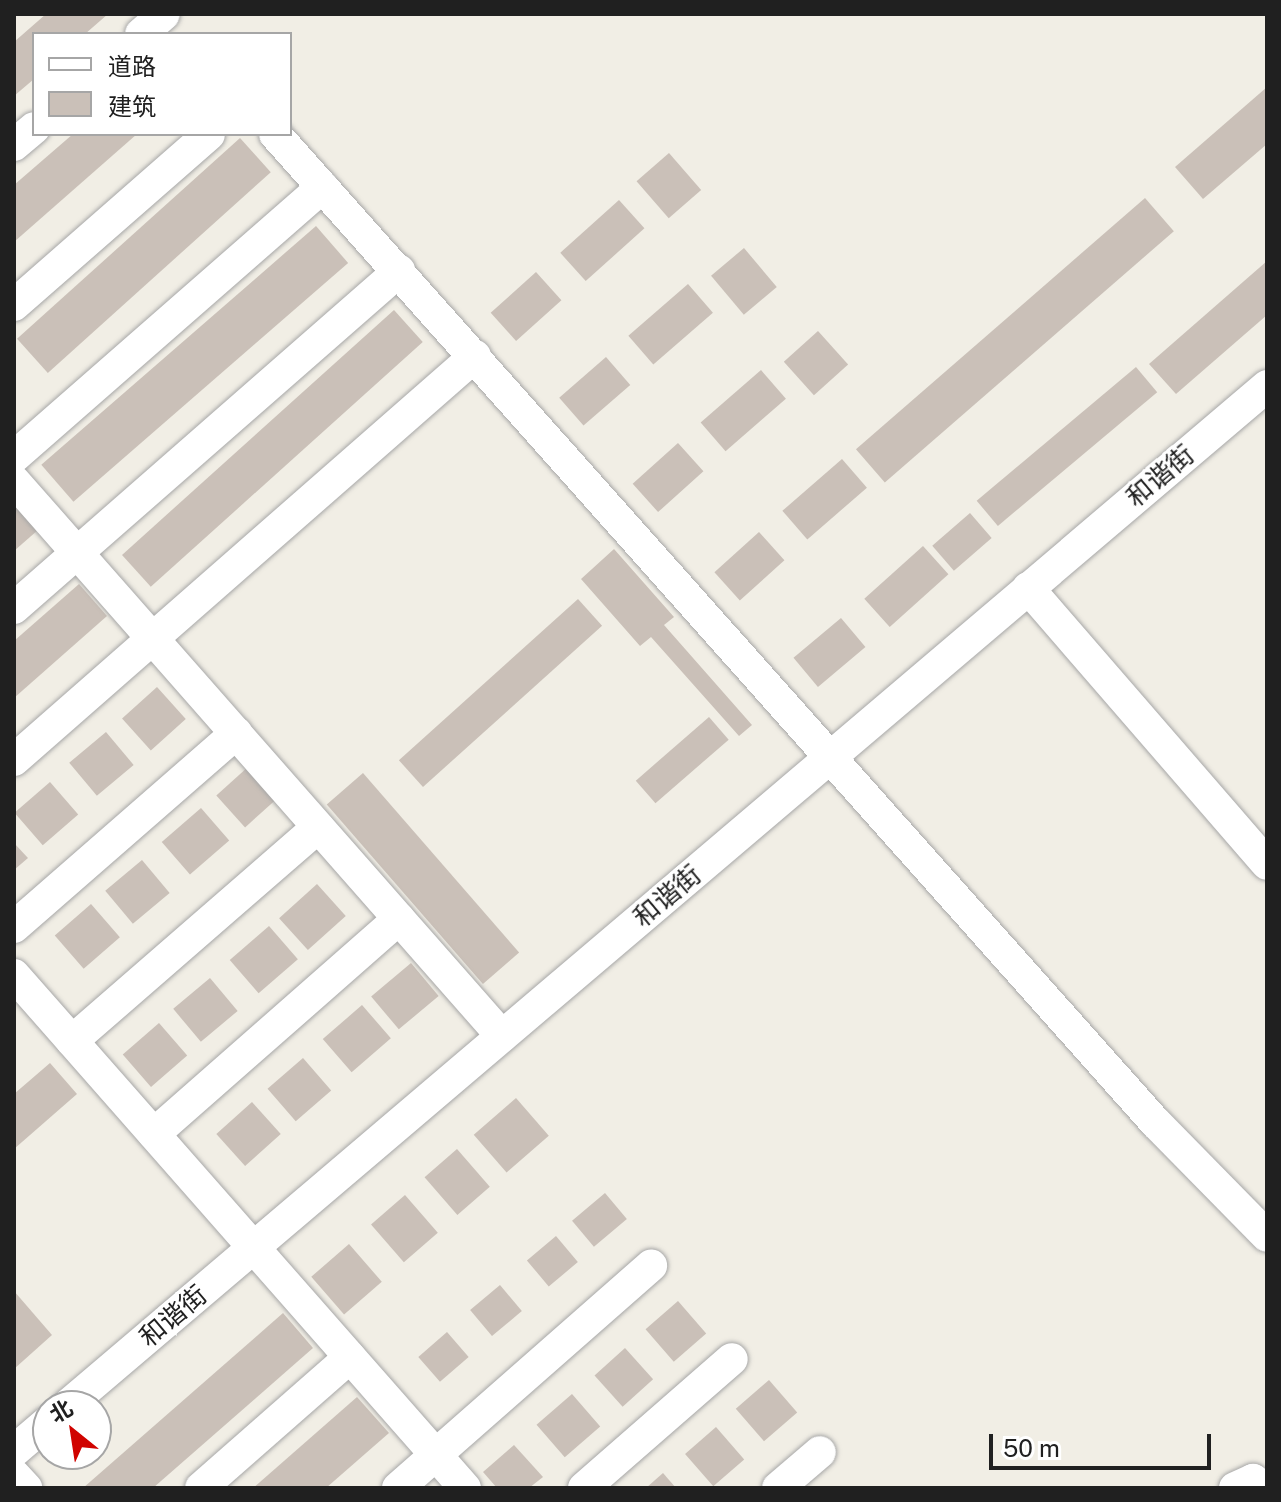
<!DOCTYPE html>
<meta charset="utf-8">
<style>
body{margin:0}
#map{position:relative;width:1281px;height:1502px;overflow:hidden;background:#f1eee5;font-family:"Public Sans","Noto Sans SC",sans-serif}
div>[style]{position:absolute}
[style*='--x']{left:calc(var(--x)*1px);top:calc(var(--y)*1px);width:calc(var(--w)*1px);rotate:calc(var(--a)*1deg)}
.building>*{inset:0;background:#cac0b8;transform-origin:0 0}
.roads{filter:drop-shadow(0 0 2px #a7a7a7) drop-shadow(0 0 2px #a7a7a7)}
.minor>*{height:32px;margin:-16px;padding:0 16px;transform-origin:16px;border-radius:16px;background:#fff}
span{translate:-50% -50%;white-space:nowrap;text-align:center;line-height:1.15;-webkit-text-stroke:6px #fff;paint-order:stroke}
.street-label{font-size:26px;color:#202020}
.frame{position:absolute;inset:0;border:16px solid #202020;pointer-events:none}
.legend{position:absolute;left:32px;top:32px;width:260px;height:104px;box-sizing:border-box;background:#fff;border:2px solid #a6a6a6;margin:0;padding:10px 14px;list-style:none;font-size:24px;color:#202020}
.legend li{display:flex;align-items:center;gap:16px;height:40px}
.legend b{width:40px;border:2px solid #a6a6a6}
.north{position:absolute;left:32px;top:1390px;width:80px;height:80px;box-sizing:border-box;background:#fff;border:2px solid #a6a6a6;border-radius:50%;rotate:330deg;font-size:22px;font-weight:700;line-height:32px;text-align:center;color:#202020}
.north::after{content:'';display:block;margin:auto;width:28px;height:36px;background:#d00300;clip-path:polygon(50% 0,100% 100%,50% 72%,0 100%)}
.scale{position:absolute;left:989px;top:1434px;width:222px;height:36px;box-sizing:border-box;border:4px solid #202020;border-top:0;padding-left:10px;font-size:24px;line-height:28px;white-space:nowrap;color:#202020;-webkit-text-stroke:6px #fff;paint-order:stroke}
</style>
<div id="map">
<div class="building">
<i style="clip-path:polygon(46px 14px,108px 14px,85px 34px,34px 34px,34px 79px,14px 96px,14px 42px)"></i>
<i style="clip-path:polygon(1267px 87px,1267px 144px,1203px 199px,1175px 167px)"></i>
<i style="clip-path:polygon(73px 134px,137px 134px,14px 242px,14px 185px)"></i>
<i style="left:240px;top:138px;width:46px;height:300px;rotate:48deg"></i>
<i style="left:669px;top:153px;width:49px;height:43px;rotate:49deg"></i>
<i style="left:1145px;top:198px;width:44px;height:383px;rotate:49deg"></i>
<i style="left:619px;top:200px;width:38px;height:79px;rotate:48deg"></i>
<i style="left:316px;top:226px;width:49px;height:364px;rotate:49deg"></i>
<i style="left:744px;top:248px;width:51px;height:43px;rotate:50deg"></i>
<i style="clip-path:polygon(1267px 261px,1267px 315px,1176px 394px,1149px 364px)"></i>
<i style="left:536px;top:272px;width:38px;height:61px;rotate:48deg"></i>
<i style="left:688px;top:284px;width:38px;height:79px;rotate:49deg"></i>
<i style="left:394px;top:310px;width:43px;height:366px;rotate:48deg"></i>
<i style="left:818px;top:331px;width:45px;height:46px;rotate:48deg"></i>
<i style="left:606px;top:357px;width:37px;height:62px;rotate:49deg"></i>
<i style="left:1136px;top:367px;width:33px;height:208px;rotate:50deg"></i>
<i style="left:761px;top:370px;width:38px;height:80px;rotate:49deg"></i>
<i style="left:678px;top:443px;width:38px;height:61px;rotate:48deg"></i>
<i style="left:842px;top:459px;width:38px;height:79px;rotate:49deg"></i>
<i style="clip-path:polygon(14px 503px,38px 530px,14px 551px)"></i>
<i style="left:970px;top:513px;width:33px;height:50px;rotate:49deg"></i>
<i style="left:759px;top:532px;width:38px;height:60px;rotate:48deg"></i>
<i style="left:923px;top:546px;width:38px;height:79px;rotate:48deg"></i>
<i style="clip-path:polygon(614px 549px,674px 617px,664px 625px,752px 725px,739px 736px,651px 637px,640px 646px,581px 579px)"></i>
<i style="clip-path:polygon(79px 584px,107px 616px,14px 698px,14px 641px)"></i>
<i style="left:578px;top:599px;width:36px;height:241px;rotate:48deg"></i>
<i style="left:841px;top:618px;width:38px;height:62px;rotate:50deg"></i>
<i style="left:157px;top:687px;width:43px;height:47px;rotate:48deg"></i>
<i style="left:709px;top:717px;width:30px;height:97px;rotate:49deg"></i>
<i style="left:106px;top:732px;width:43px;height:48px;rotate:50deg"></i>
<i style="left:249px;top:766px;width:43px;height:44px;rotate:48deg"></i>
<i style="left:363px;top:773px;width:238px;height:48px;rotate:49deg"></i>
<i style="left:50px;top:782px;width:43px;height:47px;rotate:49deg"></i>
<i style="left:201px;top:808px;width:43px;height:52px;rotate:49deg"></i>
<i style="clip-path:polygon(14px 843px,28px 858px,14px 870px)"></i>
<i style="left:142px;top:860px;width:43px;height:48px;rotate:50deg"></i>
<i style="left:317px;top:884px;width:43px;height:51px;rotate:48deg"></i>
<i style="left:91px;top:904px;width:44px;height:48px;rotate:49deg"></i>
<i style="left:269px;top:926px;width:44px;height:52px;rotate:49deg"></i>
<i style="left:411px;top:963px;width:43px;height:52px;rotate:50deg"></i>
<i style="left:210px;top:978px;width:43px;height:48px;rotate:50deg"></i>
<i style="left:362px;top:1005px;width:44px;height:52px;rotate:49deg"></i>
<i style="left:159px;top:1023px;width:43px;height:48px;rotate:49deg"></i>
<i style="left:303px;top:1058px;width:43px;height:47px;rotate:49deg"></i>
<i style="clip-path:polygon(50px 1063px,77px 1094px,14px 1149px,14px 1094px)"></i>
<i style="left:516px;top:1098px;width:50px;height:56px;rotate:49deg"></i>
<i style="left:252px;top:1102px;width:43px;height:48px;rotate:48deg"></i>
<i style="left:457px;top:1149px;width:50px;height:43px;rotate:49deg"></i>
<i style="left:605px;top:1193px;width:34px;height:43px;rotate:50deg"></i>
<i style="left:405px;top:1195px;width:50px;height:45px;rotate:49deg"></i>
<i style="left:556px;top:1236px;width:34px;height:38px;rotate:50deg"></i>
<i style="left:349px;top:1244px;width:50px;height:50px;rotate:49deg"></i>
<i style="left:500px;top:1285px;width:34px;height:39px;rotate:50deg"></i>
<i style="clip-path:polygon(14px 1291px,52px 1335px,14px 1369px)"></i>
<i style="left:678px;top:1301px;width:43px;height:43px;rotate:49deg"></i>
<i style="clip-path:polygon(283px 1313px,313px 1348px,153px 1488px,83px 1488px)"></i>
<i style="left:447px;top:1332px;width:33px;height:38px;rotate:49deg"></i>
<i style="left:625px;top:1348px;width:42px;height:41px;rotate:48deg"></i>
<i style="left:769px;top:1380px;width:43px;height:44px;rotate:49deg"></i>
<i style="left:572px;top:1394px;width:43px;height:47px;rotate:49deg"></i>
<i style="clip-path:polygon(357px 1397px,389px 1433px,326px 1488px,253px 1488px)"></i>
<i style="left:716px;top:1427px;width:43px;height:41px;rotate:49deg"></i>
<i style="clip-path:polygon(514px 1445px,543px 1477px,529px 1488px,497px 1488px,483px 1472px)"></i>
<i style="clip-path:polygon(663px 1473px,676px 1488px,646px 1488px)"></i>
</div>
<div class="roads">
<div class="minor">
<i style="--x:141;--y:34;--w:30;--a:-41"></i>
<i style="--x:275;--y:134;--w:1324;--a:48.31"></i>
<i style="--x:1156;--y:1123;--w:158;--a:45.5"></i>
<i style="--x:14;--y:145;--w:26;--a:-40"></i>
<i style="--x:14;--y:305;--w:259;--a:-41.2"></i>
<i style="--x:14;--y:457;--w:410;--a:-41.2"></i>
<i style="--x:14;--y:481;--w:739;--a:48.68"></i>
<i style="--x:1028;--y:588;--w:365;--a:49.1"></i>
<i style="--x:14;--y:608;--w:512;--a:-41.2"></i>
<i style="--x:14;--y:760;--w:613;--a:-41.23"></i>
<i style="--x:14;--y:927;--w:295;--a:-41.1"></i>
<i style="--x:14;--y:975;--w:683;--a:48.68"></i>
<i style="--x:72;--y:1041;--w:326;--a:-41"></i>
<i style="--x:154;--y:1134;--w:326;--a:-41.3"></i>
<i style="--x:67;--y:1406;--w:1575;--a:-40.36"></i>
<i style="--x:14;--y:1451;--w:45;--a:-40.5"></i>
<i style="--x:14;--y:1475;--w:18;--a:47"></i>
<i style="--x:201;--y:1488;--w:198;--a:-41.3"></i>
<i style="--x:398;--y:1488;--w:337;--a:-41.3"></i>
<i style="--x:584;--y:1488;--w:196;--a:-41.1"></i>
<i style="--x:778;--y:1488;--w:55;--a:-40.6"></i>
<i style="--x:1235;--y:1488;--w:20;--a:-24"></i>
<i style="--x:1253;--y:1480;--w:12;--a:42"></i>
</div>
</div>
<div class="street-label">
<span style="left:1160px;top:476px;rotate:-40deg">和谐街</span>
<span style="left:667px;top:896px;rotate:-40deg">和谐街</span>
<span style="left:173px;top:1316px;rotate:-40deg">和谐街</span>
</div>
<div class="frame"></div>
<ul class="legend">
<li><b style="height:10px;background:#fff"></b>道路</li>
<li><b style="height:22px;background:#cac0b8"></b>建筑</li>
</ul>
<div class="north">北</div>
<div class="scale">50 m</div>
</div>
